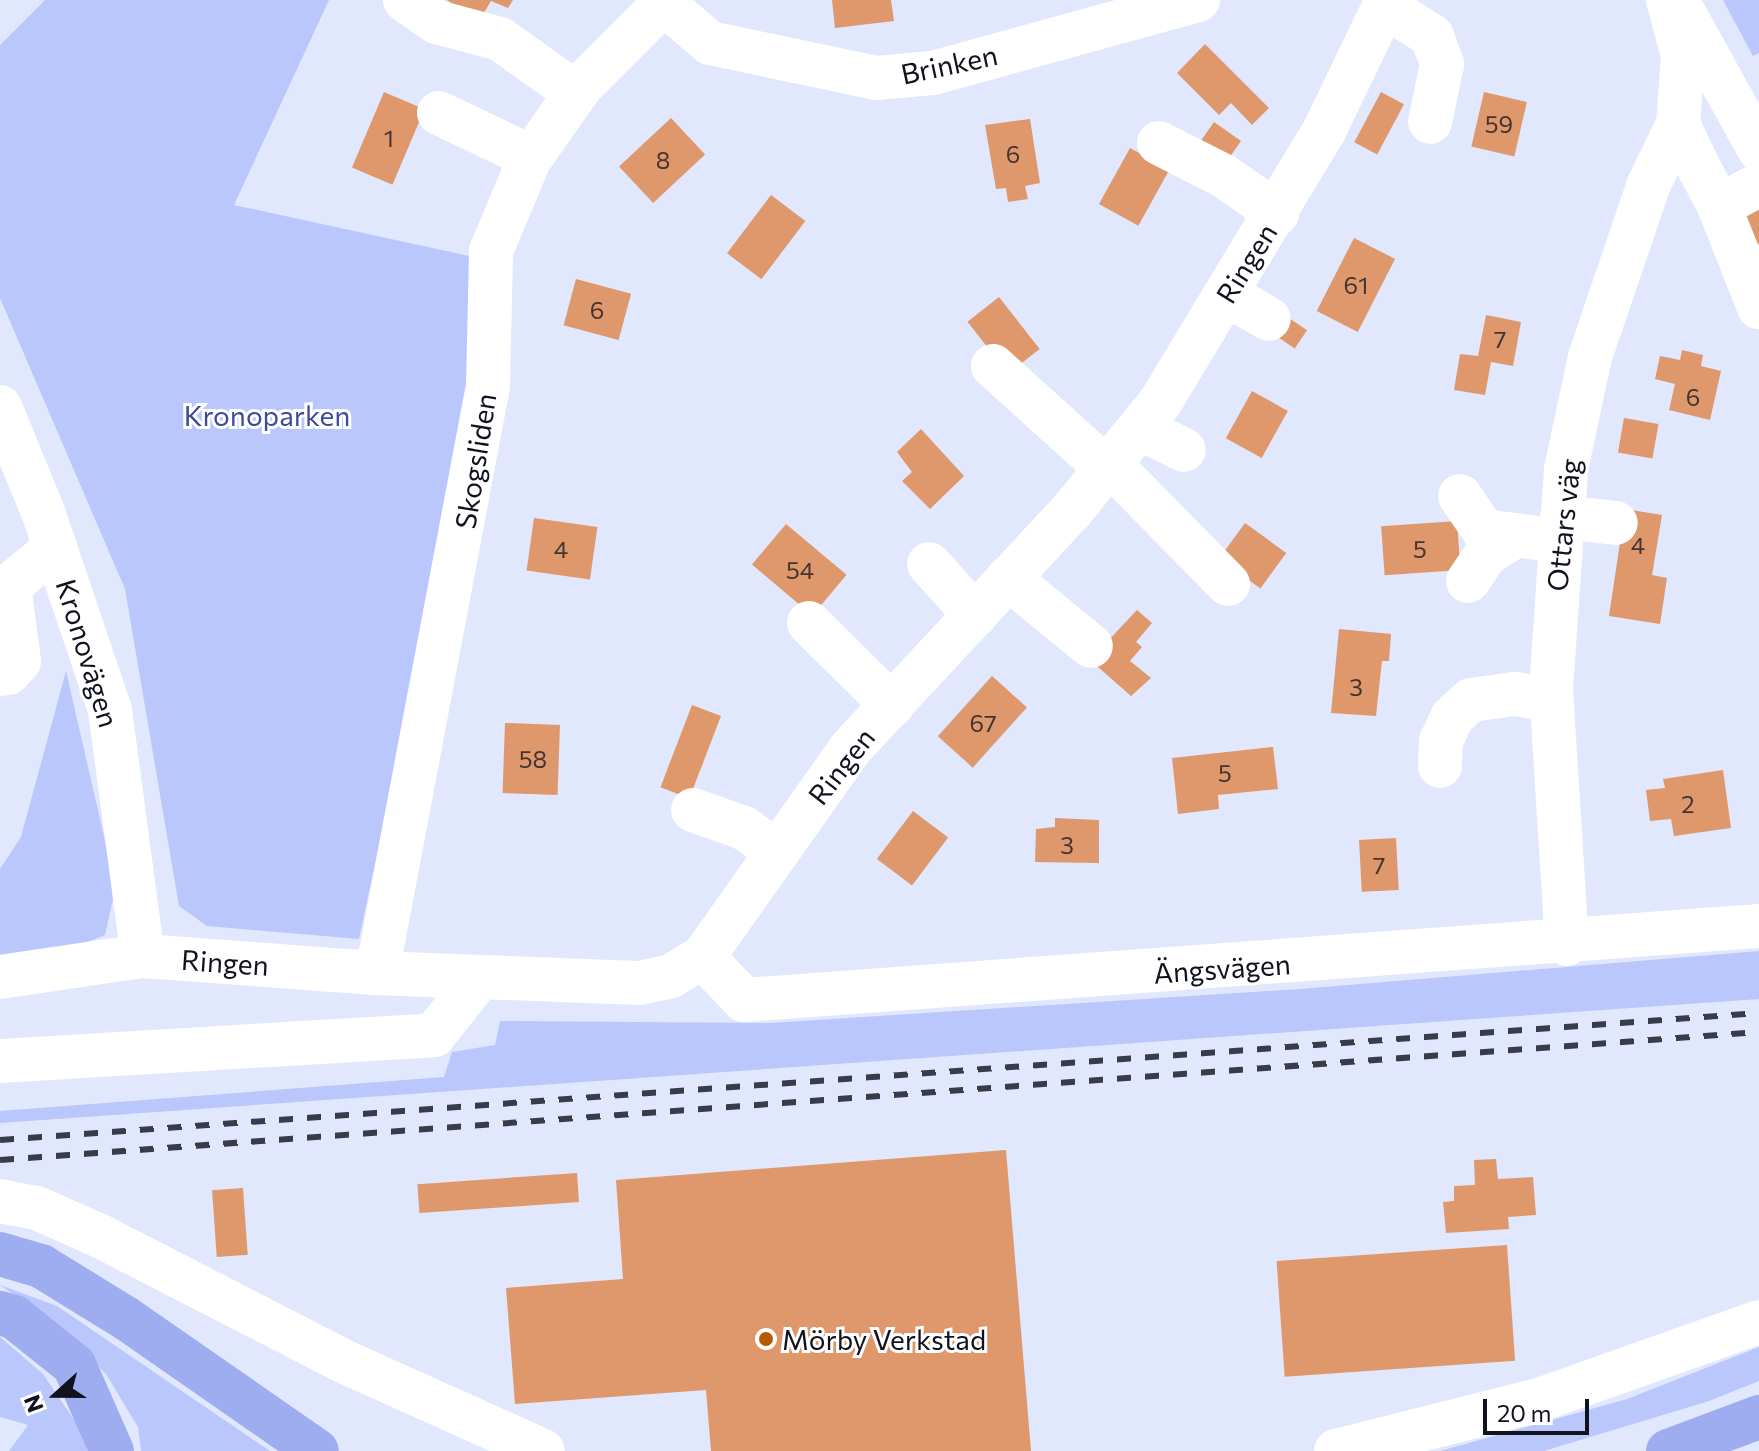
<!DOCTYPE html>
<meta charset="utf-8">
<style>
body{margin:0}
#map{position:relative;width:1759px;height:1451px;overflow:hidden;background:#e1e7fc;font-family:Commissioner,sans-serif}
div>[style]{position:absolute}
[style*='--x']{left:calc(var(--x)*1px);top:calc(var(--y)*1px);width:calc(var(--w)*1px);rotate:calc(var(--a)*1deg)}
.green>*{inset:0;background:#b9c7fd}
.building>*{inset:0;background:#de986b;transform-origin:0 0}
.minor>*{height:44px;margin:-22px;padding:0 22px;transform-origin:22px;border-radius:22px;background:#fff}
.highway>*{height:44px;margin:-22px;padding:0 22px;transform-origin:22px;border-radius:22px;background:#9dadef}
.rail>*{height:6px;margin-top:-3px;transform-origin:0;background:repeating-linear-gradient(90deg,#383b48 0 14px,transparent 0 28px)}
.dots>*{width:22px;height:22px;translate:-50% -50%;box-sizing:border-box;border:4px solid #fff;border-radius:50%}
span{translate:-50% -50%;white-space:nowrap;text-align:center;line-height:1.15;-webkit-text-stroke:6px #fff;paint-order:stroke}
.number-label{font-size:24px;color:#443431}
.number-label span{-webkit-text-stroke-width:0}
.street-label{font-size:28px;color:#10131e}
.park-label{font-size:28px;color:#3f4a9d}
.poi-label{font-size:28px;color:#10131e}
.left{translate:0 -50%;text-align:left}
.north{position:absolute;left:16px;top:1355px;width:80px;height:80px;-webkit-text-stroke:6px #fff;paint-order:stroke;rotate:249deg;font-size:22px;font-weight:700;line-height:32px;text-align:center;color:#10131e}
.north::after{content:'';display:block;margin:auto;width:28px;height:36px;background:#10131e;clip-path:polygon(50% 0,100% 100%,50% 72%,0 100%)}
.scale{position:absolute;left:1483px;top:1399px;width:106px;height:36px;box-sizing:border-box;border:4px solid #10131e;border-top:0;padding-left:10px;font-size:24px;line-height:28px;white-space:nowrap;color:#10131e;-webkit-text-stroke:6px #fff;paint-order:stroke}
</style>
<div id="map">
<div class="green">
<i style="clip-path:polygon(45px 0,329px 0,234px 205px,483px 259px,474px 401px,359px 939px,207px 926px,179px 906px,125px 589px,0 298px,0 45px)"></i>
<i style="clip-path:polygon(1723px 0,1759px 0,1759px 53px,1753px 56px)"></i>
<i style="clip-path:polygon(66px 671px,111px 867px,113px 899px,105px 935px,54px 955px,0 962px,0 869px,21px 837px)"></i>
<i style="clip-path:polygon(1759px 951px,1759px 999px,0 1123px,0 1111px,444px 1077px,452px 1052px,495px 1045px,500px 1021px,770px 1023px,1300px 989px)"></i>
<i style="clip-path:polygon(0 1285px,57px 1306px,270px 1451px,141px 1451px,138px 1427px,106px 1374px,51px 1320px)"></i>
<i style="clip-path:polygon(0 1337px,43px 1374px,85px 1436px,87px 1451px,9px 1451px,28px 1425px,0 1417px)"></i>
<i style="clip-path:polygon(1759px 1347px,1759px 1381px,1709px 1401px,1544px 1451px,1440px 1451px,1627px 1399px)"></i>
</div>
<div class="building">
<i style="clip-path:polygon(447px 0,513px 0,508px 8px,491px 1px,479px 21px)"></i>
<i style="clip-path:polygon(832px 0,891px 0,894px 21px,835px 28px)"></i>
<i style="clip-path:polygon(1205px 44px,1269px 108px,1252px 125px,1231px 103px,1219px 115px,1177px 73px)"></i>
<i style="left:384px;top:92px;width:44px;height:82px;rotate:23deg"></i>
<i style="left:1381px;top:92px;width:26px;height:57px;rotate:28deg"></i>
<i style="left:1484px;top:92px;width:44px;height:56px;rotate:13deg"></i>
<i style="left:671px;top:118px;width:50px;height:71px;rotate:47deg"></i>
<i style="clip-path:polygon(1030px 119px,1040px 183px,1025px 186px,1028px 199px,1008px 202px,1006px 188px,996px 189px,985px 125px)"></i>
<i style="left:1214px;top:122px;width:33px;height:26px;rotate:35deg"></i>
<i style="left:1130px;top:148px;width:45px;height:64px;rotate:29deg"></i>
<i style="left:771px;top:195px;width:43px;height:73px;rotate:37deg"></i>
<i style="clip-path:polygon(1759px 204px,1759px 245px,1740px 217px)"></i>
<i style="left:1354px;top:238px;width:46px;height:82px;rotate:27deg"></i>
<i style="left:576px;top:279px;width:57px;height:48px;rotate:15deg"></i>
<i style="left:999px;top:297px;width:66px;height:40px;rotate:52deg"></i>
<i style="left:1283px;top:314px;width:29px;height:22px;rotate:34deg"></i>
<i style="clip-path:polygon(1486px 315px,1521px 322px,1513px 366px,1491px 362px,1485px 395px,1454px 390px,1460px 354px,1478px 356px)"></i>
<i style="clip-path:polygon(1682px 350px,1703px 355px,1701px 366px,1721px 371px,1710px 420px,1669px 410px,1675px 384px,1655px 379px,1660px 356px,1680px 360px)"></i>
<i style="left:1252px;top:391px;width:41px;height:54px;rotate:29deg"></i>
<i style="left:1624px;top:418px;width:35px;height:35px;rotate:10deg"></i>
<i style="clip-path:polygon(921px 429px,964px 476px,930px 509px,902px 481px,912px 472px,897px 452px)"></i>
<i style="clip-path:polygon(1625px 509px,1662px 515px,1652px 575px,1667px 578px,1660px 624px,1609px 616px)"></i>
<i style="left:534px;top:518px;width:64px;height:53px;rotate:8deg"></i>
<i style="left:1457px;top:521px;width:49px;height:76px;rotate:86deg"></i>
<i style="left:1245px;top:523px;width:51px;height:44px;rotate:36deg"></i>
<i style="left:786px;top:524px;width:79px;height:53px;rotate:40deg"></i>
<i style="clip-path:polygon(1137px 610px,1152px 623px,1136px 642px,1142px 647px,1130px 661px,1151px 678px,1131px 696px,1090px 660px)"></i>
<i style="clip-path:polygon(1339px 629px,1391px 634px,1389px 661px,1382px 661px,1376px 716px,1331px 713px)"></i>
<i style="left:992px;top:676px;width:47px;height:81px;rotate:42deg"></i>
<i style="left:692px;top:705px;width:31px;height:88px;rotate:21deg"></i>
<i style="left:505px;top:723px;width:55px;height:70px;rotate:2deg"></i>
<i style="clip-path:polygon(1273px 747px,1278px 789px,1218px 795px,1219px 809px,1178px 814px,1172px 758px)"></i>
<i style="clip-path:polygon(1723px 770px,1731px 828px,1674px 836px,1671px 819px,1650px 821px,1646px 790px,1665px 788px,1663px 779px)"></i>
<i style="left:913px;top:811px;width:44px;height:60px;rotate:37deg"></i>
<i style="clip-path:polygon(1055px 818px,1099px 820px,1099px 863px,1035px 862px,1036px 829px,1055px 827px)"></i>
<i style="left:1396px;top:838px;width:52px;height:37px;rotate:87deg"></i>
<i style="clip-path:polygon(1006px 1150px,1031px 1451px,711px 1451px,706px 1390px,515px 1404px,506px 1288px,623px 1279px,616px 1180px)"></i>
<i style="clip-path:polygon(1496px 1159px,1498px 1179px,1533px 1177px,1536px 1215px,1508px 1217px,1509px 1229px,1446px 1233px,1443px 1202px,1454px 1201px,1454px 1186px,1475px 1185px,1474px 1160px)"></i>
<i style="left:577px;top:1173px;width:29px;height:160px;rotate:86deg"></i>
<i style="left:243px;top:1188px;width:67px;height:31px;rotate:86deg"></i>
<i style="left:1507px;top:1245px;width:116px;height:231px;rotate:86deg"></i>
</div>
<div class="minor">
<i style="--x:405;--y:0;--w:39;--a:35"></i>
<i style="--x:437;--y:22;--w:65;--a:15.1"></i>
<i style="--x:500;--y:39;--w:93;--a:35.4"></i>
<i style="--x:1668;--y:0;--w:58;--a:75"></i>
<i style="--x:1683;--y:56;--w:68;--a:94.2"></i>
<i style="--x:1678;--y:124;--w:49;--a:64.5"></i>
<i style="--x:1699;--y:168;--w:43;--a:62.2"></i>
<i style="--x:1719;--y:206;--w:45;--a:-27.7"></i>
<i style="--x:664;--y:4;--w:60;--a:40.3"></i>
<i style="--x:710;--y:43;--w:170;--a:11.9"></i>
<i style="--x:876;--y:78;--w:57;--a:-5"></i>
<i style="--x:933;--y:73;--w:275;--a:-15.4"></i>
<i style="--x:1385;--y:6;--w:56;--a:32.6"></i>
<i style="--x:1432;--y:36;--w:30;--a:70"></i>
<i style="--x:1442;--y:64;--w:59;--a:101.7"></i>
<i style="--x:1685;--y:15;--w:153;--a:61.1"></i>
<i style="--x:439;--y:113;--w:102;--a:25.6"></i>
<i style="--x:1159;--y:143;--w:73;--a:26.9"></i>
<i style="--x:1224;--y:176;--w:65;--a:34.9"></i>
<i style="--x:1719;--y:206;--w:109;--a:68.4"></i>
<i style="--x:1227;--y:295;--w:48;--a:29.7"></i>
<i style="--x:993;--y:366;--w:154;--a:42.1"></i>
<i style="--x:0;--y:407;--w:113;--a:67.7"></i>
<i style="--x:43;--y:512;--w:209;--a:71.3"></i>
<i style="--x:110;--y:710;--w:248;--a:82.4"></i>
<i style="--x:1140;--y:428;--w:49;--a:26.6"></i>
<i style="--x:1111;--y:465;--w:167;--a:45.5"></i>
<i style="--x:1460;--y:496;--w:42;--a:55.6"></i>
<i style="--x:1484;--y:531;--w:77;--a:7.5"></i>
<i style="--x:1562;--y:517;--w:54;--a:6.3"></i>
<i style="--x:929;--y:564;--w:69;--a:48"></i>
<i style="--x:1008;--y:578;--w:107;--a:39.3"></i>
<i style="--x:1468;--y:581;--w:32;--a:-56"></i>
<i style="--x:1486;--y:554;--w:34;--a:-32"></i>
<i style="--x:809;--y:623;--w:117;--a:44.7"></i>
<i style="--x:0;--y:674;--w:8;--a:-7"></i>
<i style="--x:8;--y:673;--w:16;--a:-47"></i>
<i style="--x:19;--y:661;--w:76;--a:-97.6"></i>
<i style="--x:9;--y:586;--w:60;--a:-39.6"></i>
<i style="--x:1440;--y:766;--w:25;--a:-88"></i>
<i style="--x:1441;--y:741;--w:26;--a:-65"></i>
<i style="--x:1452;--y:717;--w:25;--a:-42"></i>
<i style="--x:1471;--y:700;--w:44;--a:-7.8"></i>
<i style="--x:1515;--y:694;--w:36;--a:9"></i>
<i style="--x:693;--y:810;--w:54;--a:19.4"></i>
<i style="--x:744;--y:828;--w:41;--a:36"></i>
<i style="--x:1567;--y:944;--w:255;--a:-93.6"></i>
<i style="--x:1551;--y:690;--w:222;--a:-86.1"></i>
<i style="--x:1566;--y:469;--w:115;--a:-77.9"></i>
<i style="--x:1590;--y:357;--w:183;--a:-71.2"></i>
<i style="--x:1649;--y:184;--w:67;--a:-64.2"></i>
<i style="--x:703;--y:957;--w:59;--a:46.4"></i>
<i style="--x:744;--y:1000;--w:1018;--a:-4.17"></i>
<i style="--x:377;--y:973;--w:597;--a:-79.29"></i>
<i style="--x:488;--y:386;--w:135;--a:-88.7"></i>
<i style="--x:491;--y:251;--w:99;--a:-67.3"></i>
<i style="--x:529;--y:160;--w:92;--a:-54.8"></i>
<i style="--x:582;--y:85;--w:120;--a:-45"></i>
<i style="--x:0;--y:977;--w:145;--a:-8.4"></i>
<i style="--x:143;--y:956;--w:235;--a:4.2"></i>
<i style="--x:377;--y:973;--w:262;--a:2.2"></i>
<i style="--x:639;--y:983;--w:33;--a:-12"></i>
<i style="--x:671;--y:976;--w:37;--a:-31"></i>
<i style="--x:703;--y:957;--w:255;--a:-54.7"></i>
<i style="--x:850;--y:749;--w:328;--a:-47.1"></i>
<i style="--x:1073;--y:509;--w:139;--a:-50.8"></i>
<i style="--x:1161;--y:401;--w:315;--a:-58.9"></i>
<i style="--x:1324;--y:131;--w:145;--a:-64.3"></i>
<i style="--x:0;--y:1061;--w:435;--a:-3.4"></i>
<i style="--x:434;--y:1035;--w:74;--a:-51.6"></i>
<i style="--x:0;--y:1201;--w:38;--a:11"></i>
<i style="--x:37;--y:1208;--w:71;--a:24"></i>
<i style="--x:102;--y:1237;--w:271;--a:27.2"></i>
<i style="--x:343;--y:1361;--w:219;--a:24.2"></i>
<i style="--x:1336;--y:1451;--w:209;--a:-14.1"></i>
<i style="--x:1539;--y:1400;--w:233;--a:-19.5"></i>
</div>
<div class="highway">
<i style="--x:0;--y:1254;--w:43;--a:16.3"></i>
<i style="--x:41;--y:1266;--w:101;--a:31.6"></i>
<i style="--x:127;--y:1319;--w:231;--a:34.8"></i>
<i style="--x:0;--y:1313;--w:15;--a:16"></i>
<i style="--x:14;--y:1317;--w:77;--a:38.7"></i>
<i style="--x:74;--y:1365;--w:94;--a:66.2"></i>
<i style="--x:1668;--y:1451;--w:97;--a:-20.5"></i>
</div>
<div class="rail">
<i style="--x:0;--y:1140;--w:1764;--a:-4.13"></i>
<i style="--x:0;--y:1160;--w:1764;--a:-4.16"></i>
</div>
<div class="dots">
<i style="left:766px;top:1339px;background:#b65a01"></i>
</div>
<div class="number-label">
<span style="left:1499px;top:124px">59</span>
<span style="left:389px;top:138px">1</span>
<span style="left:1013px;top:154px">6</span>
<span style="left:663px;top:160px">8</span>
<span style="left:1356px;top:285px">61</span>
<span style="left:597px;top:310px">6</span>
<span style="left:1500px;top:339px">7</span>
<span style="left:1693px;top:397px">6</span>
<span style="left:1638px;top:545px">4</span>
<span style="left:561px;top:549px">4</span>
<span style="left:1420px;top:549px">5</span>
<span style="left:800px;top:570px">54</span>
<span style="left:1356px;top:687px">3</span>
<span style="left:983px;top:723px">67</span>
<span style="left:533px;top:759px">58</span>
<span style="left:1225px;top:773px">5</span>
<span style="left:1688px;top:804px">2</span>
<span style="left:1067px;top:845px">3</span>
<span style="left:1379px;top:865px">7</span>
</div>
<div class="street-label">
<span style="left:949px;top:64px;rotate:-12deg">Brinken</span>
<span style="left:1246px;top:263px;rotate:-58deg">Ringen</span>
<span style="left:475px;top:461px;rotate:-81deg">Skogsliden</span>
<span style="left:1563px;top:525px;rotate:-84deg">Ottars väg</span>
<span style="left:88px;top:653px;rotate:73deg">Kronovägen</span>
<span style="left:841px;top:766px;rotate:-52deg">Ringen</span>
<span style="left:225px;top:962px;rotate:4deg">Ringen</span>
<span style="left:1222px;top:968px;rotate:-4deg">Ängsvägen</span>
</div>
<div class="park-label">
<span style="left:267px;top:415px">Kronoparken</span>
</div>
<div class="poi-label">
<span class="left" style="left:782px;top:1339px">Mörby Verkstad</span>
</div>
<div class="north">N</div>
<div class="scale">20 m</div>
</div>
